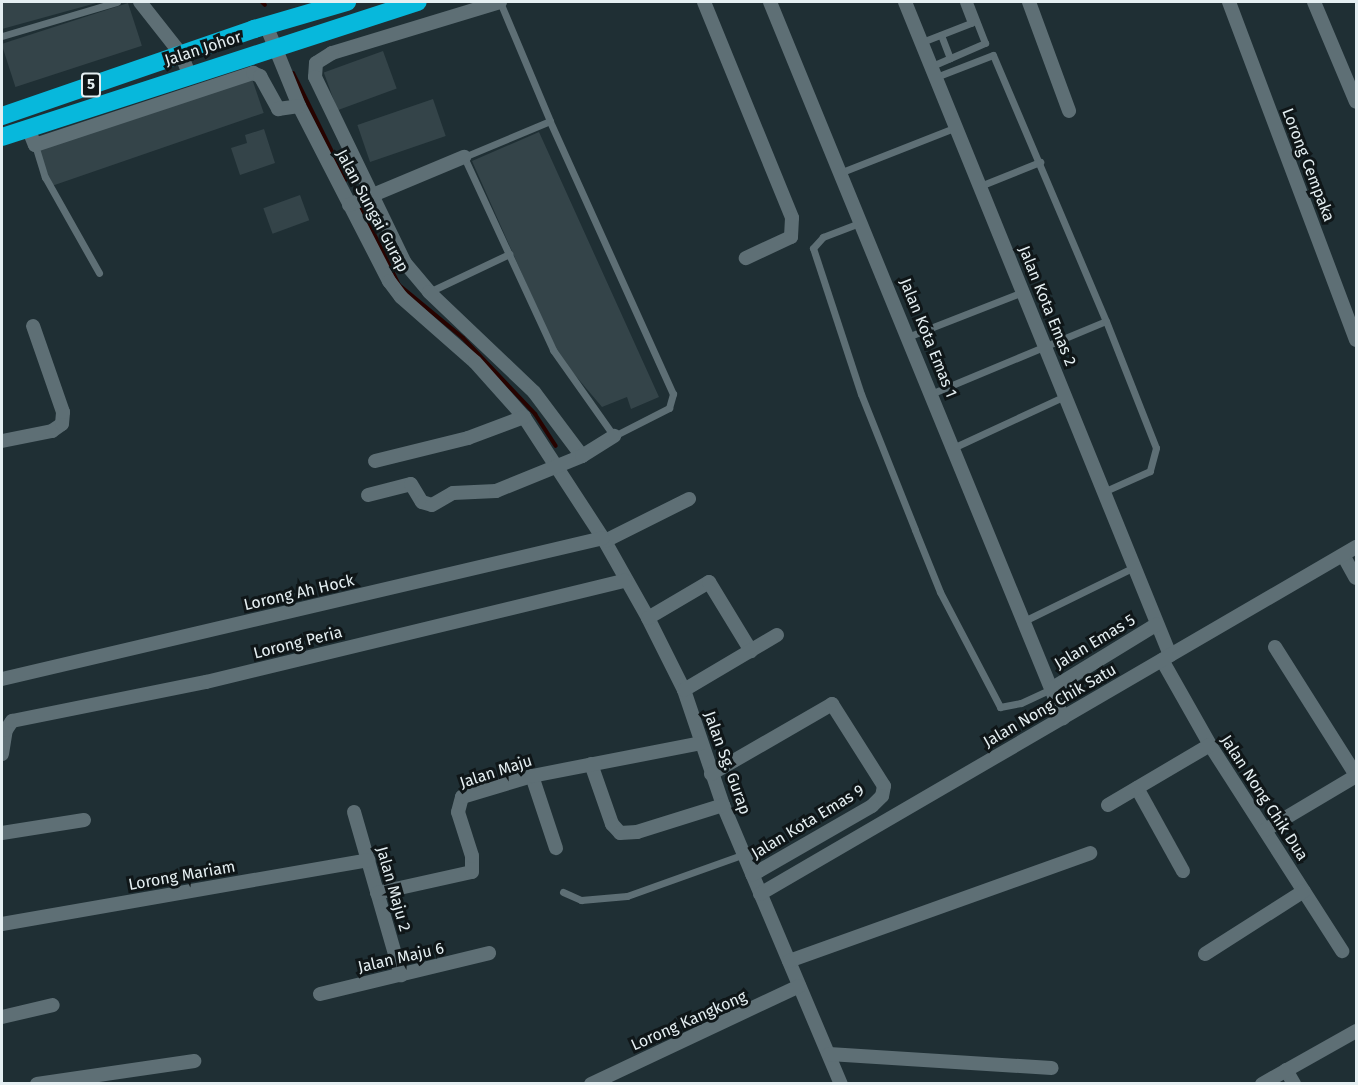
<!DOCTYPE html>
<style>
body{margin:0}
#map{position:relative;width:1358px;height:1085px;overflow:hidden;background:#1f2f34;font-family:"Fira Sans",sans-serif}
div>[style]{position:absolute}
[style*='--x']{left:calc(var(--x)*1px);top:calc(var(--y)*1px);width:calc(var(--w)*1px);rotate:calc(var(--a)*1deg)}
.stream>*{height:4px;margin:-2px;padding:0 2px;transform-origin:2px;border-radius:2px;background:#270300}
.building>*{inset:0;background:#344449;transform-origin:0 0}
.lane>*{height:7px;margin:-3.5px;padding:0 3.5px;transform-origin:3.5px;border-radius:3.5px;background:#5e6f75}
.street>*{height:14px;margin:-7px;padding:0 7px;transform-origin:7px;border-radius:7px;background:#5e6f75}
.highway>*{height:18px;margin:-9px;padding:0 9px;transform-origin:9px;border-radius:9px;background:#07b8dc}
span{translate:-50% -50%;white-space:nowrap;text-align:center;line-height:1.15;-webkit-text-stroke:6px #0f1618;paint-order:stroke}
.shield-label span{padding:2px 4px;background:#0f1618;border:2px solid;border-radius:4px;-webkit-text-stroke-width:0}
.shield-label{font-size:15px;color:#e5eff2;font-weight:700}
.street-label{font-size:16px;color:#e5eff2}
.frame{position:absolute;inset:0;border:3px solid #e5eff2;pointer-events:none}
</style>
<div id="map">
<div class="stream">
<i style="--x:262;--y:2;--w:4;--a:45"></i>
<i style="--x:293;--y:73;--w:119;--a:63.6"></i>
<i style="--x:359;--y:203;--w:91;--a:64"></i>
<i style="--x:399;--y:285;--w:83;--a:39.6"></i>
<i style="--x:463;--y:338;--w:105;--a:46.5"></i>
<i style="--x:535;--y:414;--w:38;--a:57"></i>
</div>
<div class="building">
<i style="clip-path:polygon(2px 2px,100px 2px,2px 29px)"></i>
<i style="left:128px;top:3px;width:45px;height:133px;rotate:72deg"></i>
<i style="left:383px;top:51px;width:40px;height:63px;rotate:70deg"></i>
<i style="left:251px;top:76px;width:39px;height:225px;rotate:71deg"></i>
<i style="left:433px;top:99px;width:39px;height:80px;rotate:71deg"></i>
<i style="clip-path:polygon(264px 129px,275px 163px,240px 175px,231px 148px,247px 143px,245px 135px)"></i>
<i style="clip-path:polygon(539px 132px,659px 397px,631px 409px,627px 397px,602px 407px,558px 355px,472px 161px)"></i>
<i style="left:300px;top:195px;width:27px;height:39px;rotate:70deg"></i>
</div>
<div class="lane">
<i style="--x:500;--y:2;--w:129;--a:67.2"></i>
<i style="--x:550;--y:121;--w:93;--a:157.3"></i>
<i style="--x:464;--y:157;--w:213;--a:65.2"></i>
<i style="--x:553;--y:350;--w:105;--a:54.7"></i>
<i style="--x:614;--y:436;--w:62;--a:-27"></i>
<i style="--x:669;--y:408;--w:15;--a:-74"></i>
<i style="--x:673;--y:394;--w:299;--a:-114.3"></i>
<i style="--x:941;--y:35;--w:25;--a:69"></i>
<i style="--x:2;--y:36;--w:120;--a:-16.5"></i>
<i style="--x:922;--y:42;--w:53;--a:-21.2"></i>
<i style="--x:971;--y:23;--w:22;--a:-111"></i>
<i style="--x:932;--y:66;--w:58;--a:-23.5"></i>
<i style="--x:985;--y:43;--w:44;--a:-111.3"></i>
<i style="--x:936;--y:77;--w:61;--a:-21.1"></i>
<i style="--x:993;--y:55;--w:289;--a:67"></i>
<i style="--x:35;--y:145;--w:34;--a:73"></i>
<i style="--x:45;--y:177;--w:110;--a:60.6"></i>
<i style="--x:842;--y:172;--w:123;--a:-21.5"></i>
<i style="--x:980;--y:186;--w:65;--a:-21.8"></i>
<i style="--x:862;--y:222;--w:42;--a:159"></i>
<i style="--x:823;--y:237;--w:15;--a:132"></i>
<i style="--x:813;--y:248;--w:154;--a:71.8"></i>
<i style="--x:861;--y:394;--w:146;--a:68.3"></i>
<i style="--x:915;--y:530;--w:67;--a:68"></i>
<i style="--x:940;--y:592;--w:130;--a:62.4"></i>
<i style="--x:1000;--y:707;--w:21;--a:-11"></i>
<i style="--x:1021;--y:703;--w:33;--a:-25"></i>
<i style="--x:429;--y:292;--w:89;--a:-25.4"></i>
<i style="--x:910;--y:336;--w:121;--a:-21.3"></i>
<i style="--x:933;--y:393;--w:187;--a:-22.6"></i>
<i style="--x:1106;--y:321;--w:136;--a:68.5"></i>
<i style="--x:1156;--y:448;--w:24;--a:105"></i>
<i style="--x:1150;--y:471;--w:51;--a:155.9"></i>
<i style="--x:955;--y:447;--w:121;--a:-24.9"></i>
<i style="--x:1024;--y:621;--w:123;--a:-26.1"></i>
<i style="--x:563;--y:892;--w:20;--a:24"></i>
<i style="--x:581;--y:900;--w:46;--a:-5"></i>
<i style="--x:627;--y:896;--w:124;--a:-19.7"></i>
</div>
<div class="street">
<i style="--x:140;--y:2;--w:66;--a:51.7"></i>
<i style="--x:181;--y:54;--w:22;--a:68"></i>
<i style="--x:500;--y:2;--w:176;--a:163.1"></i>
<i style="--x:332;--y:53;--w:19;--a:148"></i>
<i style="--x:316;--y:63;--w:14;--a:94"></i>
<i style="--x:315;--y:77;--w:207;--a:64.2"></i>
<i style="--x:405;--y:263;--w:38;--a:50"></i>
<i style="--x:429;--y:292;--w:145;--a:43.6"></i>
<i style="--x:534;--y:392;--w:80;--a:53.1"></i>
<i style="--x:704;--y:2;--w:233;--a:67.8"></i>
<i style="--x:792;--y:218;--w:19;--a:93"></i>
<i style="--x:791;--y:237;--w:50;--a:155"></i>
<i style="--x:770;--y:2;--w:774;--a:67.74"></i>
<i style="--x:905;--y:2;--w:705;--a:67.91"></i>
<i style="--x:1029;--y:2;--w:116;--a:69.8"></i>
<i style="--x:1229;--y:2;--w:361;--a:69.4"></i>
<i style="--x:1314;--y:2;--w:108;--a:67.2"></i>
<i style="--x:266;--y:25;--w:87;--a:67.8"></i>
<i style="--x:299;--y:106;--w:197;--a:62.8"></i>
<i style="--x:389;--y:281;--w:20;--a:53"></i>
<i style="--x:401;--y:297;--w:98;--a:41.3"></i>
<i style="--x:475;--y:362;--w:74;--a:48.3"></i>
<i style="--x:524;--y:417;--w:145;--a:56.9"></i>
<i style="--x:603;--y:538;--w:92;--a:60.6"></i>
<i style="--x:648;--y:618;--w:80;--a:63.4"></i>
<i style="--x:684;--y:690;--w:121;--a:71.3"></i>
<i style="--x:723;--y:805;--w:303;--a:67.1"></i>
<i style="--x:28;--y:128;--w:18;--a:68"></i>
<i style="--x:35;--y:145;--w:230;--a:-18.3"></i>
<i style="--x:253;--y:73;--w:8;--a:23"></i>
<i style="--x:260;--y:76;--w:38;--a:61"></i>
<i style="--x:278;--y:109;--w:21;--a:-8"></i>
<i style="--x:349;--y:205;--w:125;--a:-22.7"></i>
<i style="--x:2;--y:441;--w:51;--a:-11.3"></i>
<i style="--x:52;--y:431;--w:12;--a:-35"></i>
<i style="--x:62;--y:424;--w:12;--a:-85"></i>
<i style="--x:63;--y:412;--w:91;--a:-109.2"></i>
<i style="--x:375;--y:461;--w:96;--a:-13.9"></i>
<i style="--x:468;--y:438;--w:60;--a:-20.6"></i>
<i style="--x:368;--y:495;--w:44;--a:-14.3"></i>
<i style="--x:411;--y:484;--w:21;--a:59"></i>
<i style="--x:422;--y:502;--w:10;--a:17"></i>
<i style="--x:432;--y:505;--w:24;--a:-30"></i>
<i style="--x:453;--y:493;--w:43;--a:-2.7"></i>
<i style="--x:496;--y:491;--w:93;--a:-22.1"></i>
<i style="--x:582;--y:456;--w:38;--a:-32"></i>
<i style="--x:605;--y:541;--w:94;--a:-26.6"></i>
<i style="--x:1343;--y:555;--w:26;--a:61"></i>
<i style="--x:648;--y:618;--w:71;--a:-30.5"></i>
<i style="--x:709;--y:582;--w:81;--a:58.7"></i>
<i style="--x:1275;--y:647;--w:151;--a:57.7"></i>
<i style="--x:1162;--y:660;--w:98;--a:60.5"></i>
<i style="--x:1210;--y:745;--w:245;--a:57.3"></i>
<i style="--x:2;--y:679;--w:617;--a:-13.2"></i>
<i style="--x:1051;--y:689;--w:124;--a:-31.5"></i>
<i style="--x:684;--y:690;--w:108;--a:-30.6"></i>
<i style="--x:2;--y:754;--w:24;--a:-81"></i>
<i style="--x:6;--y:730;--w:11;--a:-56"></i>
<i style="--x:12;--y:721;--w:198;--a:-11.4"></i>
<i style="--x:206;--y:682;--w:431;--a:-13.6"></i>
<i style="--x:591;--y:764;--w:64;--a:70.7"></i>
<i style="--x:612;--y:824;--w:12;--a:48"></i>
<i style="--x:620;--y:833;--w:17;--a:-3"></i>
<i style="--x:637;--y:832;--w:90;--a:-17.4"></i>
<i style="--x:711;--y:774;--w:140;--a:-30"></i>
<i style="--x:832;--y:704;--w:97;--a:57.6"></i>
<i style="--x:884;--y:786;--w:10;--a:101"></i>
<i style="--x:882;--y:796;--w:14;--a:135"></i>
<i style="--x:872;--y:806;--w:138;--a:150.1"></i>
<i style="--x:532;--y:776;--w:76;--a:71.6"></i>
<i style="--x:1137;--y:788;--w:95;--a:61"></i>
<i style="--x:1108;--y:805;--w:118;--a:-30.5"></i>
<i style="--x:354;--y:812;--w:170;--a:73.9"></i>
<i style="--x:1265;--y:830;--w:106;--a:-30.7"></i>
<i style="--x:2;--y:833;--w:83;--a:-9"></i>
<i style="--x:377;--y:893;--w:97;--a:-12.5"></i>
<i style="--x:472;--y:872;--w:16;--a:-90"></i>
<i style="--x:472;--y:856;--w:46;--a:-107.7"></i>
<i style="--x:458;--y:812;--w:16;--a:-75"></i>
<i style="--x:462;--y:797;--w:73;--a:-16.7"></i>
<i style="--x:532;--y:776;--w:172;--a:-11"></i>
<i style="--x:760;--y:894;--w:690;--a:-30.21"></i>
<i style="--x:2;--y:924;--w:372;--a:-9.9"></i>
<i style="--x:1205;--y:954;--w:117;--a:-32.5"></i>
<i style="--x:789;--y:961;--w:320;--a:-19.7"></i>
<i style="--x:320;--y:994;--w:174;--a:-13.6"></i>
<i style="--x:2;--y:1017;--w:52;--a:-13.2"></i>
<i style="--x:829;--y:1054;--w:223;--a:3.6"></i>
<i style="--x:1286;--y:1070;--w:16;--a:60"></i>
<i style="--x:37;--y:1084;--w:159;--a:-8.3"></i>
<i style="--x:591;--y:1084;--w:230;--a:-25.2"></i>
<i style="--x:1262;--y:1084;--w:108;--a:-29.4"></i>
</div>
<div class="highway">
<i style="--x:2;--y:116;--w:267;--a:-19"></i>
<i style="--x:254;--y:29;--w:97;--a:-16.2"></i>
<i style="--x:2;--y:137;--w:437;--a:-18"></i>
</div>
<div class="shield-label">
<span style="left:91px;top:85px">5</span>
</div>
<div class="street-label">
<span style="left:203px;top:49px;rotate:-18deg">Jalan Johor</span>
<span style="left:1308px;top:165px;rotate:69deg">Lorong Cempaka</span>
<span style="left:372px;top:211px;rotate:62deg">Jalan Sungai Gurap</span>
<span style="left:1047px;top:306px;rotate:68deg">Jalan Kota Emas 2</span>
<span style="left:928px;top:338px;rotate:68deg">Jalan Kota Emas 1</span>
<span style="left:299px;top:593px;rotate:-13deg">Lorong Ah Hock</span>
<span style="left:1095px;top:642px;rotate:-31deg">Jalan Emas 5</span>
<span style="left:298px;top:643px;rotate:-14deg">Lorong Peria</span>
<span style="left:1050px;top:706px;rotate:-30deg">Jalan Nong Chik Satu</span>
<span style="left:727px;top:763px;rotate:70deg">Jalan Sg. Gurap</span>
<span style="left:496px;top:772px;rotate:-18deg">Jalan Maju</span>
<span style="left:1264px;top:798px;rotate:57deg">Jalan Nong Chik Dua</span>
<span style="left:808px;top:822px;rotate:-31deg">Jalan Kota Emas 9</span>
<span style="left:182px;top:876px;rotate:-10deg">Lorong Mariam</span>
<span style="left:393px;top:889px;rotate:74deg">Jalan Maju 2</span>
<span style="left:401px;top:958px;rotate:-13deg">Jalan Maju 6</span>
<span style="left:689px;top:1021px;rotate:-24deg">Lorong Kangkong</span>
</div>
<div class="frame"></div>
</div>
